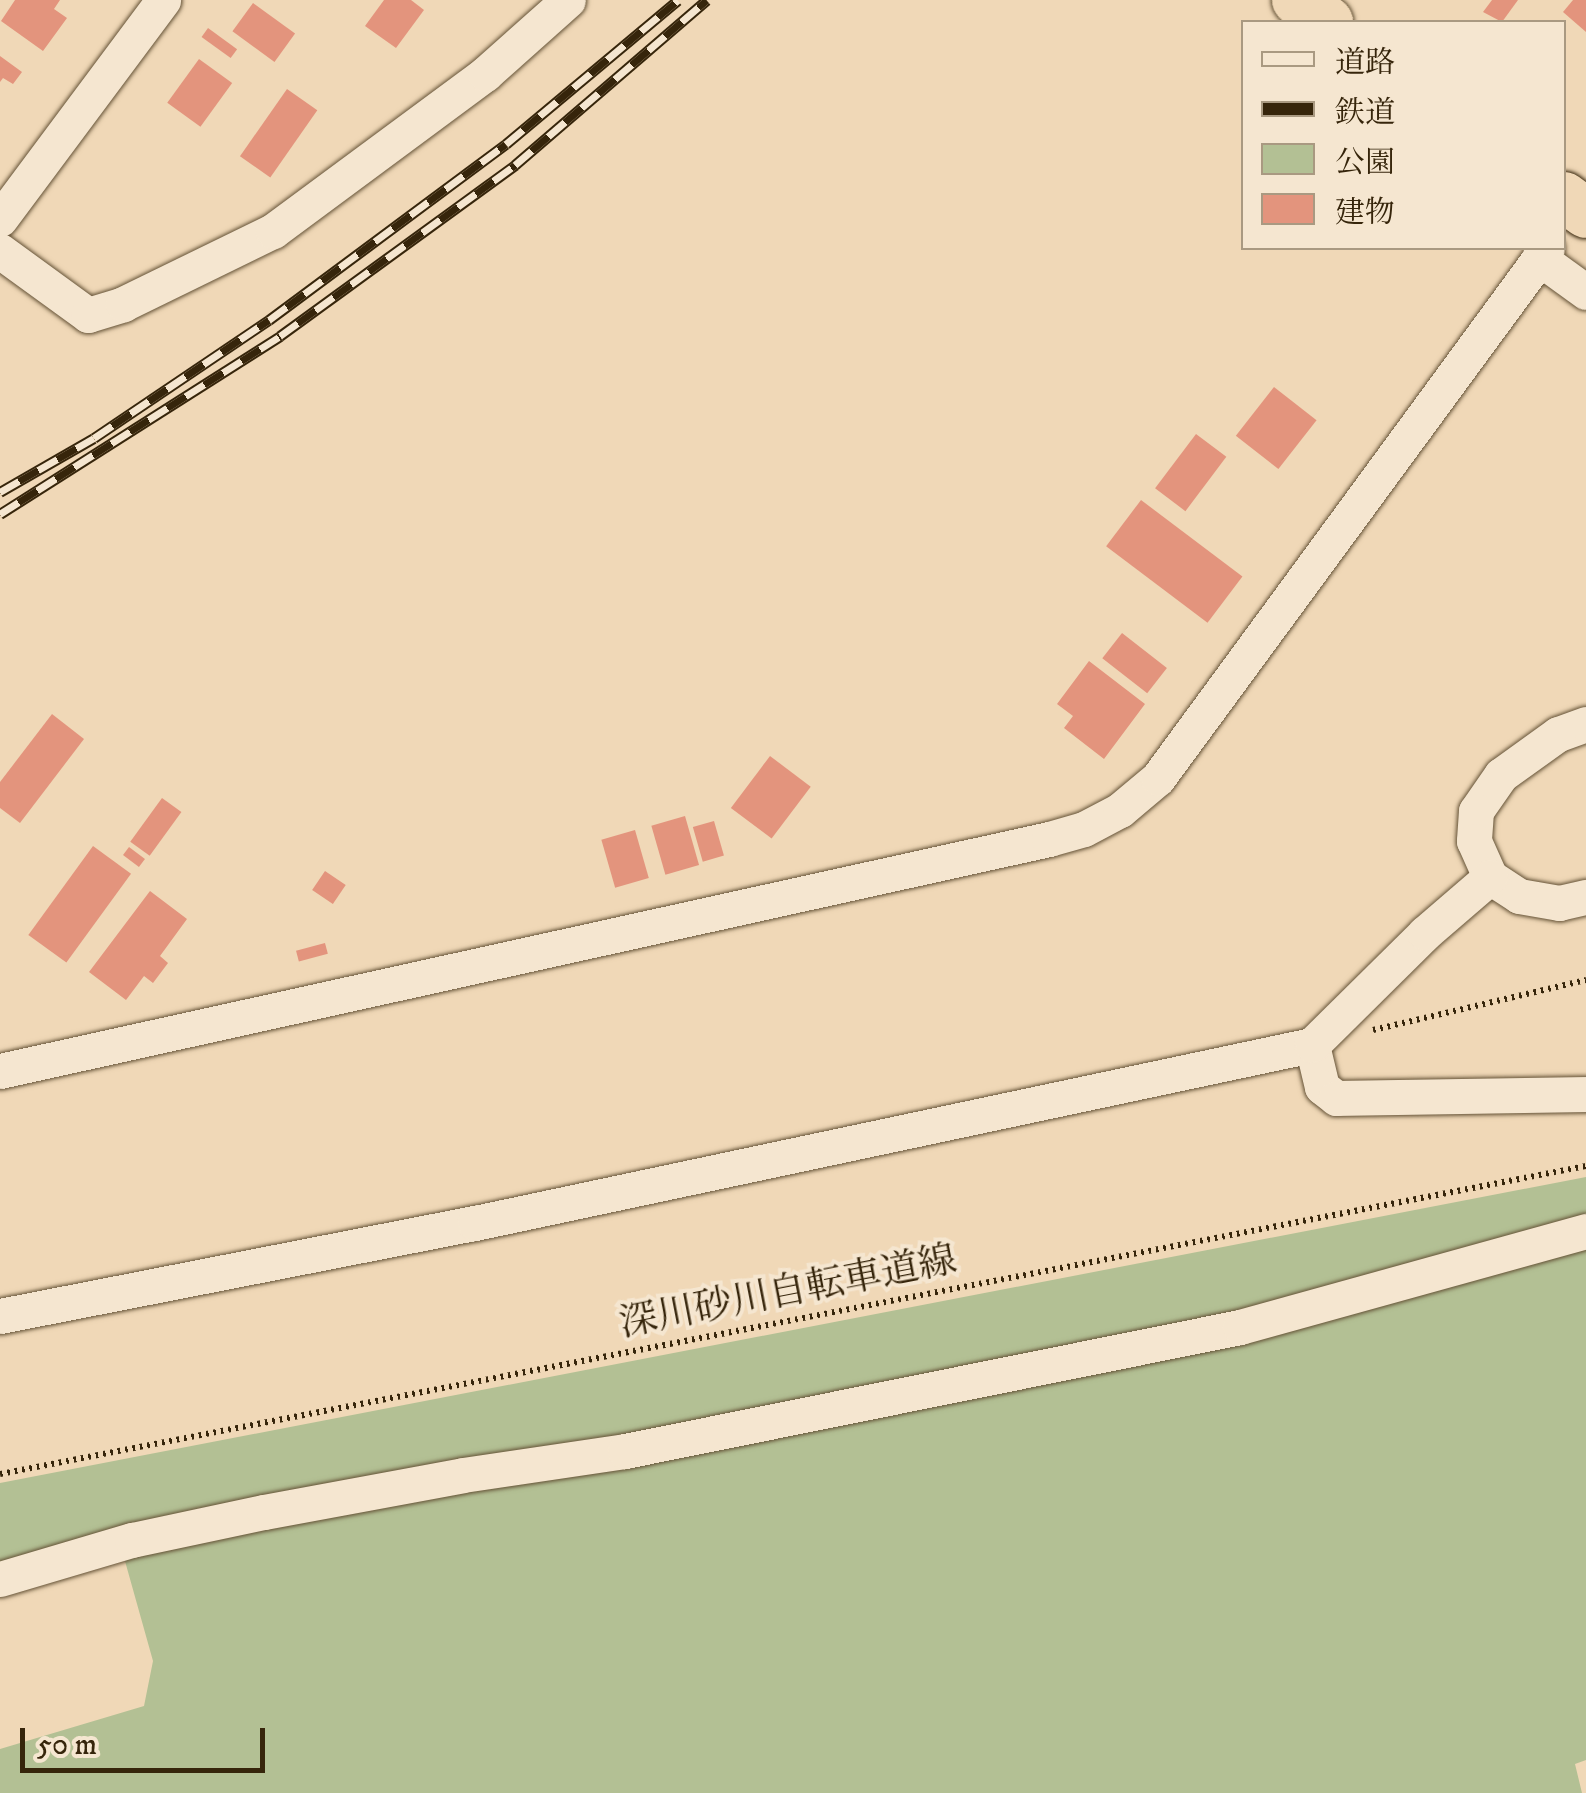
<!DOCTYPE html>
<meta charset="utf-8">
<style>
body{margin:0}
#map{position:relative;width:1586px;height:1793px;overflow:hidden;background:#f0d8b7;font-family:"IM FELL DW Pica","Noto Serif JP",serif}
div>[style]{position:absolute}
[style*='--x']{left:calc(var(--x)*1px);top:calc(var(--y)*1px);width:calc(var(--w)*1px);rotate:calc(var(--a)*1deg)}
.green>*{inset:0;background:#b3c094}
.building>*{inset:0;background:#e3947d;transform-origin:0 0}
.path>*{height:6px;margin-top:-3px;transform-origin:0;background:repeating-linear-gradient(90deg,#36250b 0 2.5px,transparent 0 7.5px)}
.roads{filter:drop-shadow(0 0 2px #645236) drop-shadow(0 0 2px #645236)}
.minor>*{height:35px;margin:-17.5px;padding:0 17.5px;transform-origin:17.5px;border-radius:17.5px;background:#f5e6d0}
.highway>*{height:50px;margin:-25px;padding:0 25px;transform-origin:25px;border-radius:25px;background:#f0d8b7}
.rail>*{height:11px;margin-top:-5.5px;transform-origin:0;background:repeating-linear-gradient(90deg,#f5e6d0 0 22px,#36250b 0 44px);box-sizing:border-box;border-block:2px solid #36250b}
.bridges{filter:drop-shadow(0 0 2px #36250b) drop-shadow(0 0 2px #36250b)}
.highway-bridge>*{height:50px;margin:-25px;padding:0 25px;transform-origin:25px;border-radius:25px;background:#f0d8b7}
span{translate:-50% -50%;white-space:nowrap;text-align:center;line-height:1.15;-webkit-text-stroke:8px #f5e6d0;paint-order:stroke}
.street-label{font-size:38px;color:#36250b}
.legend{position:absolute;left:1241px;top:20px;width:325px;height:230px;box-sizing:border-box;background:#f5e6d0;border:2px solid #a99981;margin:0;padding:12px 18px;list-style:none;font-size:30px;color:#36250b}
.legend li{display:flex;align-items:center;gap:20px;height:50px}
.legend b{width:50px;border:2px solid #a99981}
.scale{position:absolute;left:20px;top:1728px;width:245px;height:45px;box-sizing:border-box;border:5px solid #36250b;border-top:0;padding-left:12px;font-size:30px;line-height:35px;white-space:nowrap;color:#36250b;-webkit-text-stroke:8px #f5e6d0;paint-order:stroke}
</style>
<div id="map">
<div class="green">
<i style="clip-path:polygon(1586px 1177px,1586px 1221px,1229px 1319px,0 1568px,0 1483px)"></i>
<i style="clip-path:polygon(1586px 1243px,1586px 1760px,1575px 1764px,1582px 1793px,0 1793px,0 1749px,144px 1706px,153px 1661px,123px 1554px)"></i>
</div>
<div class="building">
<i style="clip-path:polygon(15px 0,60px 0,54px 9px,67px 18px,43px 51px,1px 21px)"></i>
<i style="clip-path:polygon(384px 0,411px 0,424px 10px,396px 48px,365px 26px)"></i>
<i style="clip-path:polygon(1492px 0,1518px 0,1502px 22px,1483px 12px)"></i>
<i style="clip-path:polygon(1573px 0,1586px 0,1586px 32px,1563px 12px)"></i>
<i style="left:253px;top:3px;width:52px;height:35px;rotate:36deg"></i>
<i style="left:208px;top:28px;width:36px;height:11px;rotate:36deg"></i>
<i style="clip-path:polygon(0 56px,22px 72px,13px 84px,3px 78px,0 82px)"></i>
<i style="left:199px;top:59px;width:41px;height:54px;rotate:36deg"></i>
<i style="left:287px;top:89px;width:37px;height:82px;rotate:35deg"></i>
<i style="left:1274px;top:387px;width:54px;height:62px;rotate:38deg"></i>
<i style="left:1196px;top:434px;width:38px;height:68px;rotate:37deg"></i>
<i style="left:1141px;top:500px;width:127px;height:58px;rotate:37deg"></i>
<i style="left:1122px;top:633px;width:57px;height:32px;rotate:38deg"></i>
<i style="clip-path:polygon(1089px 661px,1145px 704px,1104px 759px,1064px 728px,1073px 716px,1057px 704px)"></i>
<i style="clip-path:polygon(52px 714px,84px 739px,20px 823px,0 808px,0 782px)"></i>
<i style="left:770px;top:756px;width:51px;height:65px;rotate:37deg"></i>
<i style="left:162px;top:798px;width:24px;height:54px;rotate:36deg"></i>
<i style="left:685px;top:816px;width:51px;height:35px;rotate:74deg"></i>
<i style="left:714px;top:821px;width:36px;height:22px;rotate:74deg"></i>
<i style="left:635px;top:830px;width:50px;height:35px;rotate:74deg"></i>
<i style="left:93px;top:846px;width:47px;height:110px;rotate:36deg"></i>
<i style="left:129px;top:847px;width:20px;height:10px;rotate:37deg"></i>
<i style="left:325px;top:871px;width:25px;height:23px;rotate:34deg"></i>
<i style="clip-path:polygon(150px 891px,187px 919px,160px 956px,168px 963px,153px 983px,144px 976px,126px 1000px,89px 972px)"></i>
<i style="left:325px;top:943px;width:11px;height:30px;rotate:75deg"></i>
</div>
<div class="path">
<i style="--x:1373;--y:1030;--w:219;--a:-13.2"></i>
<i style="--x:0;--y:1474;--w:1616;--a:-10.99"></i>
</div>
<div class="roads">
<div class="minor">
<i style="--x:0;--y:219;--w:273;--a:-53.3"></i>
<i style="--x:0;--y:251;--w:109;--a:36"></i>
<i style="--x:88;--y:315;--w:37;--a:-17"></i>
<i style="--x:123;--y:304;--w:167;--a:-26"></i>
<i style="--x:273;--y:231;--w:264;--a:-36.5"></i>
<i style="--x:485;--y:74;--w:111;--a:-41.7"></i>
<i style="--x:1539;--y:258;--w:58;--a:35.9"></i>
<i style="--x:1586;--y:724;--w:30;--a:160"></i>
<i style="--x:1558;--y:734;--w:70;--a:144.3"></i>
<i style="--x:1501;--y:775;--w:44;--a:124.8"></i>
<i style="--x:1476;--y:811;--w:30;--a:94"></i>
<i style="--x:1474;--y:841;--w:39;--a:66"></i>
<i style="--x:1490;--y:877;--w:35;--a:33"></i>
<i style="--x:1519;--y:896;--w:41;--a:9.9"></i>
<i style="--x:1559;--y:903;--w:28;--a:-13"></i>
<i style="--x:1312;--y:1045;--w:43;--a:76.6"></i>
<i style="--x:1322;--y:1087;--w:18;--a:38"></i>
<i style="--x:1336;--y:1098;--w:250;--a:-0.9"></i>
<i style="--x:0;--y:1071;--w:1074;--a:-12.47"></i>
<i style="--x:1049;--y:839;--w:36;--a:-16"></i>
<i style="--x:1084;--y:829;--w:41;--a:-27.8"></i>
<i style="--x:1120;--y:810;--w:50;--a:-40.1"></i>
<i style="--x:1158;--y:778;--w:657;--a:-53.72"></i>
<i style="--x:0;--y:1316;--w:484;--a:-11.1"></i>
<i style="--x:475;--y:1223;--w:856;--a:-12.01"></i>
<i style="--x:1312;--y:1045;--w:159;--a:-44.7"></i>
<i style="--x:1425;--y:933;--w:86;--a:-40.7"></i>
<i style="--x:0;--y:1579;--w:138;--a:-16.5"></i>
<i style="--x:132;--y:1540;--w:135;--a:-12"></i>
<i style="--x:264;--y:1512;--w:202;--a:-10.5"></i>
<i style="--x:463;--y:1475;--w:164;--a:-8.4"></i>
<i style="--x:625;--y:1451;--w:627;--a:-11.4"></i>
<i style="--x:1240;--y:1327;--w:359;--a:-15.5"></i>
</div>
<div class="highway">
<i style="--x:1297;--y:0;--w:38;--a:35"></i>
</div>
</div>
<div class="rail">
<i style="--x:0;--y:492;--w:108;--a:-29.9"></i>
<i style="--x:94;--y:438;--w:211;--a:-34"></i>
<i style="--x:269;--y:320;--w:295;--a:-36.6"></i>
<i style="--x:506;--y:144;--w:224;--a:-39.9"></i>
<i style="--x:0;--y:514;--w:332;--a:-32.4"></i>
<i style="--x:280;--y:336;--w:291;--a:-36"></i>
<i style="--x:515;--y:165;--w:253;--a:-40.7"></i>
</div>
<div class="bridges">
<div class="highway-bridge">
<i style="--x:1564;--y:197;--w:27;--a:36"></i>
</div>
</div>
<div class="street-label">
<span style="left:788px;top:1293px;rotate:-11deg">深川砂川自転車道線</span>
</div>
<ul class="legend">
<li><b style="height:12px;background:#f5e6d0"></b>道路</li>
<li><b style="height:12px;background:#36250b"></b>鉄道</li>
<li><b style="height:28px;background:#b3c094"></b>公園</li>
<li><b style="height:28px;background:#e3947d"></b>建物</li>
</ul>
<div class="scale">50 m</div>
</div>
